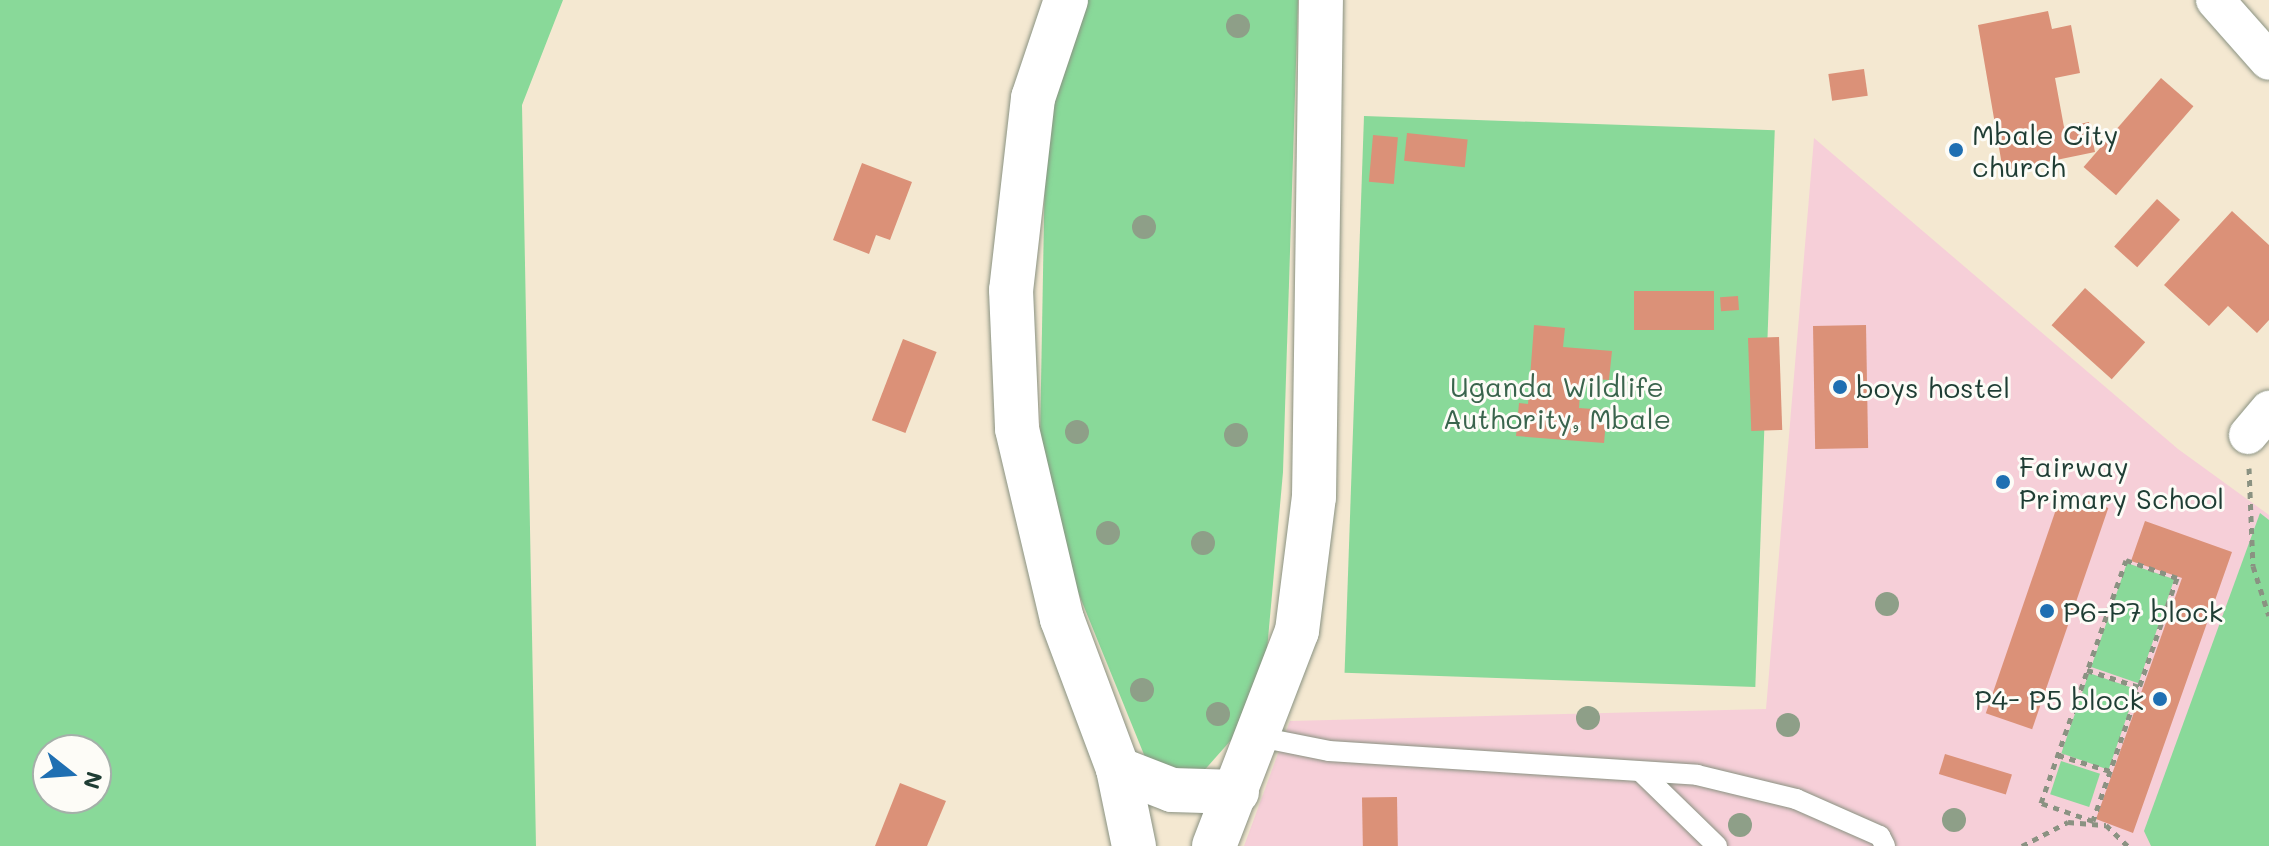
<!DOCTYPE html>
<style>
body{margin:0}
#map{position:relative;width:2269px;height:846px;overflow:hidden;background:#f4e8d1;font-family:Mali,sans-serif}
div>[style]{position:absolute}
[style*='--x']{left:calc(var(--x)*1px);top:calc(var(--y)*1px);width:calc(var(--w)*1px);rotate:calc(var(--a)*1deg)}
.built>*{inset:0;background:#f6cfd8}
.green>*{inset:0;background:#89d999;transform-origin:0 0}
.building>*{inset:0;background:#db9178;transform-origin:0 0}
.path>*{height:5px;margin-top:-2.5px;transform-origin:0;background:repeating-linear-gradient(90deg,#8a9282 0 6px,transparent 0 12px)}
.roads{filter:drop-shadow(0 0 2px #8a9282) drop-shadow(0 0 2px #8a9282)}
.lane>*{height:20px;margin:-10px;padding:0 10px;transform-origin:10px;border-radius:10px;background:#fff}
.street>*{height:38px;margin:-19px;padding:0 19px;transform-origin:19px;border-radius:19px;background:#fff}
.secondary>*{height:44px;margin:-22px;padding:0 22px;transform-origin:22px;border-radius:22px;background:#fff}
.trees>*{width:24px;height:24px;margin:-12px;border-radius:50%;background:#8e9f88}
.dots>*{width:22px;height:22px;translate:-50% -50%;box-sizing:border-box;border:4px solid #fdfcf7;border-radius:50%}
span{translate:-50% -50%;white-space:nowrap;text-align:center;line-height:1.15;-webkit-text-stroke:6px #fdfcf7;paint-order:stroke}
.poi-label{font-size:28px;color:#1f3d34}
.left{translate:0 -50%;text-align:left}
.right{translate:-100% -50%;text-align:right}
.park-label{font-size:28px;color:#3a644d}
.north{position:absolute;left:32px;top:734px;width:80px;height:80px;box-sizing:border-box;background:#fdfcf7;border:2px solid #a4b0a9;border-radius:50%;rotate:107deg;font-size:22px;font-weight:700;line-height:32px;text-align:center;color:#1f3d34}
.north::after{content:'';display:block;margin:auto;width:28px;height:36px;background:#1f6fb2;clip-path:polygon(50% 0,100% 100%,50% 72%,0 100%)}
</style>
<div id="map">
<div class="built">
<i style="clip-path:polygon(1814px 138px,2178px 449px,2269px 515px,2269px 846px,1244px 846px,1290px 721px,1766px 709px)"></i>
</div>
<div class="green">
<i style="clip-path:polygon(evenodd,0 0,563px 0,522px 105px,536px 846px,0 846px,0 0,48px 750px,96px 750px,96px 798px,48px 798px,48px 750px)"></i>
<i style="clip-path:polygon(1082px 0,1298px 0,1283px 472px,1267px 650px,1232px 739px,1201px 774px,1173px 777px,1145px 757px,1039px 496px,1046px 107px)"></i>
<i style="left:1364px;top:116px;width:411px;height:557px;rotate:2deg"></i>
<i style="clip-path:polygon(2260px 513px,2269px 520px,2269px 846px,2151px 846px,2144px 831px)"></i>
<i style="left:2127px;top:563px;width:50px;height:110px;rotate:19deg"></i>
<i style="left:2089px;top:673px;width:50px;height:85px;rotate:19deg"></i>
<i style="left:2061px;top:761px;width:41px;height:35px;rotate:18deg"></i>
</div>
<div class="building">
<i style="clip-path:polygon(2048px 11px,2052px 29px,2071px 25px,2080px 73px,2055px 78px,2064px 127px,2089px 122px,2095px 152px,2003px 171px,1978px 25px)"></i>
<i style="left:1864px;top:69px;width:27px;height:36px;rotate:82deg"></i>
<i style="left:2161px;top:78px;width:43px;height:118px;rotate:41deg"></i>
<i style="left:1407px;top:133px;width:61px;height:28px;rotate:6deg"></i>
<i style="left:1373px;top:135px;width:25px;height:47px;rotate:5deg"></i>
<i style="clip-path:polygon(862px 163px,912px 182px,890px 240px,876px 235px,869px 254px,833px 240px)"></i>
<i style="left:2157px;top:199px;width:31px;height:64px;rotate:42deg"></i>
<i style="clip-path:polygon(2232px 211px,2269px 245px,2269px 320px,2257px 333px,2228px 306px,2209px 326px,2164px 285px)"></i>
<i style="left:2085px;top:288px;width:81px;height:50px;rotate:42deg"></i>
<i style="left:1634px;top:291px;width:80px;height:39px"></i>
<i style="left:1738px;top:296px;width:14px;height:18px;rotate:86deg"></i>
<i style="clip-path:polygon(1534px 325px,1565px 328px,1563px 347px,1612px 351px,1609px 380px,1581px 378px,1579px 408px,1607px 410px,1604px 443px,1516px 436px,1519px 403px,1528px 404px)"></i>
<i style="left:1866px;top:325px;width:123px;height:53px;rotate:89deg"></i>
<i style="left:1779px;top:337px;width:93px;height:31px;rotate:88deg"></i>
<i style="left:903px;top:339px;width:36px;height:87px;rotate:21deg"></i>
<i style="left:2062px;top:492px;width:49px;height:234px;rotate:19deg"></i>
<i style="clip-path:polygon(2145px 521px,2232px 552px,2133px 833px,2096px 819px,2182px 578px,2131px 561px)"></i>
<i style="left:1945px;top:754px;width:70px;height:21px;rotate:17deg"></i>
<i style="clip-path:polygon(900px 783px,946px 801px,927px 846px,875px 846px)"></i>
<i style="left:1397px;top:797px;width:49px;height:35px;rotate:89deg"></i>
</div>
<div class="path">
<i style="--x:2249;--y:468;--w:98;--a:87.7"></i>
<i style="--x:2253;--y:566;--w:52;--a:72.3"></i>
<i style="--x:2126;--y:560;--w:54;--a:19.4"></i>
<i style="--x:2177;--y:578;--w:257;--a:109.1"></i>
<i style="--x:2093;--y:821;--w:55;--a:-160.9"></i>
<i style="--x:2041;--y:803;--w:257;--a:-70.7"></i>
<i style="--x:2087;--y:670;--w:55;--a:18.1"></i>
<i style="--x:2058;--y:755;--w:54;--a:17.1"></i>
<i style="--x:2022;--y:846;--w:52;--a:-27.6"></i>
<i style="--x:2068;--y:822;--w:38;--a:5"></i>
<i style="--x:2106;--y:825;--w:30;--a:44"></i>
</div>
<div class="roads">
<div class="lane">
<i style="--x:1259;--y:737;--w:71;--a:11.3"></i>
<i style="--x:1329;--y:751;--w:369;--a:3.7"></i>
<i style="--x:1697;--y:775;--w:102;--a:13.6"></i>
<i style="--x:1796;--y:799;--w:92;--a:23.8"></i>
<i style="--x:1880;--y:836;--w:11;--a:63"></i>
<i style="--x:1641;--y:772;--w:106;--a:44.2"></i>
</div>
<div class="street">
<i style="--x:2215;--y:0;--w:81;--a:48.5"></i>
<i style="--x:2248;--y:435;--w:33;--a:-50"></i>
</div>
<div class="secondary">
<i style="--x:1066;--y:0;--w:103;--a:108.6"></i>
<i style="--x:1033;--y:98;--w:193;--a:96.5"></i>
<i style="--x:1011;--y:290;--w:139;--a:87.5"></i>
<i style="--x:1017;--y:429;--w:195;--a:76.7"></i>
<i style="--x:1062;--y:619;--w:160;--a:69.5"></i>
<i style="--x:1118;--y:769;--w:79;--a:78.3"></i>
<i style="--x:1118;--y:769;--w:58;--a:21.3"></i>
<i style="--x:1172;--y:790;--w:65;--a:1.8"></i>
<i style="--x:1214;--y:846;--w:230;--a:-68.9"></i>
<i style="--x:1297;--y:631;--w:135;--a:-82.8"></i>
<i style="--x:1314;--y:497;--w:497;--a:-89.2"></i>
</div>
</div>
<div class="trees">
<i style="left:1238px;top:26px"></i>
<i style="left:1144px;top:227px"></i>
<i style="left:1077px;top:432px"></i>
<i style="left:1236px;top:435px"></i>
<i style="left:1108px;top:533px"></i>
<i style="left:1203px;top:543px"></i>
<i style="left:1887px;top:604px"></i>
<i style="left:1142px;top:690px"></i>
<i style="left:1218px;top:714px"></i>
<i style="left:1588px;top:718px"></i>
<i style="left:1788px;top:725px"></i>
<i style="left:1954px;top:820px"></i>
<i style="left:1740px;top:825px"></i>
</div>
<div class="dots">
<i style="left:1956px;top:150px;background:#1f6fb2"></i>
<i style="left:1840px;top:387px;background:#1f6fb2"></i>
<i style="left:2003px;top:482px;background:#1f6fb2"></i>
<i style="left:2047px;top:611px;background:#1f6fb2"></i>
<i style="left:2160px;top:699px;background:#1f6fb2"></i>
</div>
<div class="poi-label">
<span class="left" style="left:1972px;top:150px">Mbale City<br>church</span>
<span class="left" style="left:1856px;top:387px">boys hostel</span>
<span class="left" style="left:2019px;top:482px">Fairway<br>Primary School</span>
<span class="left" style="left:2063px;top:611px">P6-P7 block</span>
<span class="right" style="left:2144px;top:699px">P4- P5 block</span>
</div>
<div class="park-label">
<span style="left:1557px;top:402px">Uganda Wildlife<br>Authority, Mbale</span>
</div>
<div class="north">N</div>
</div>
